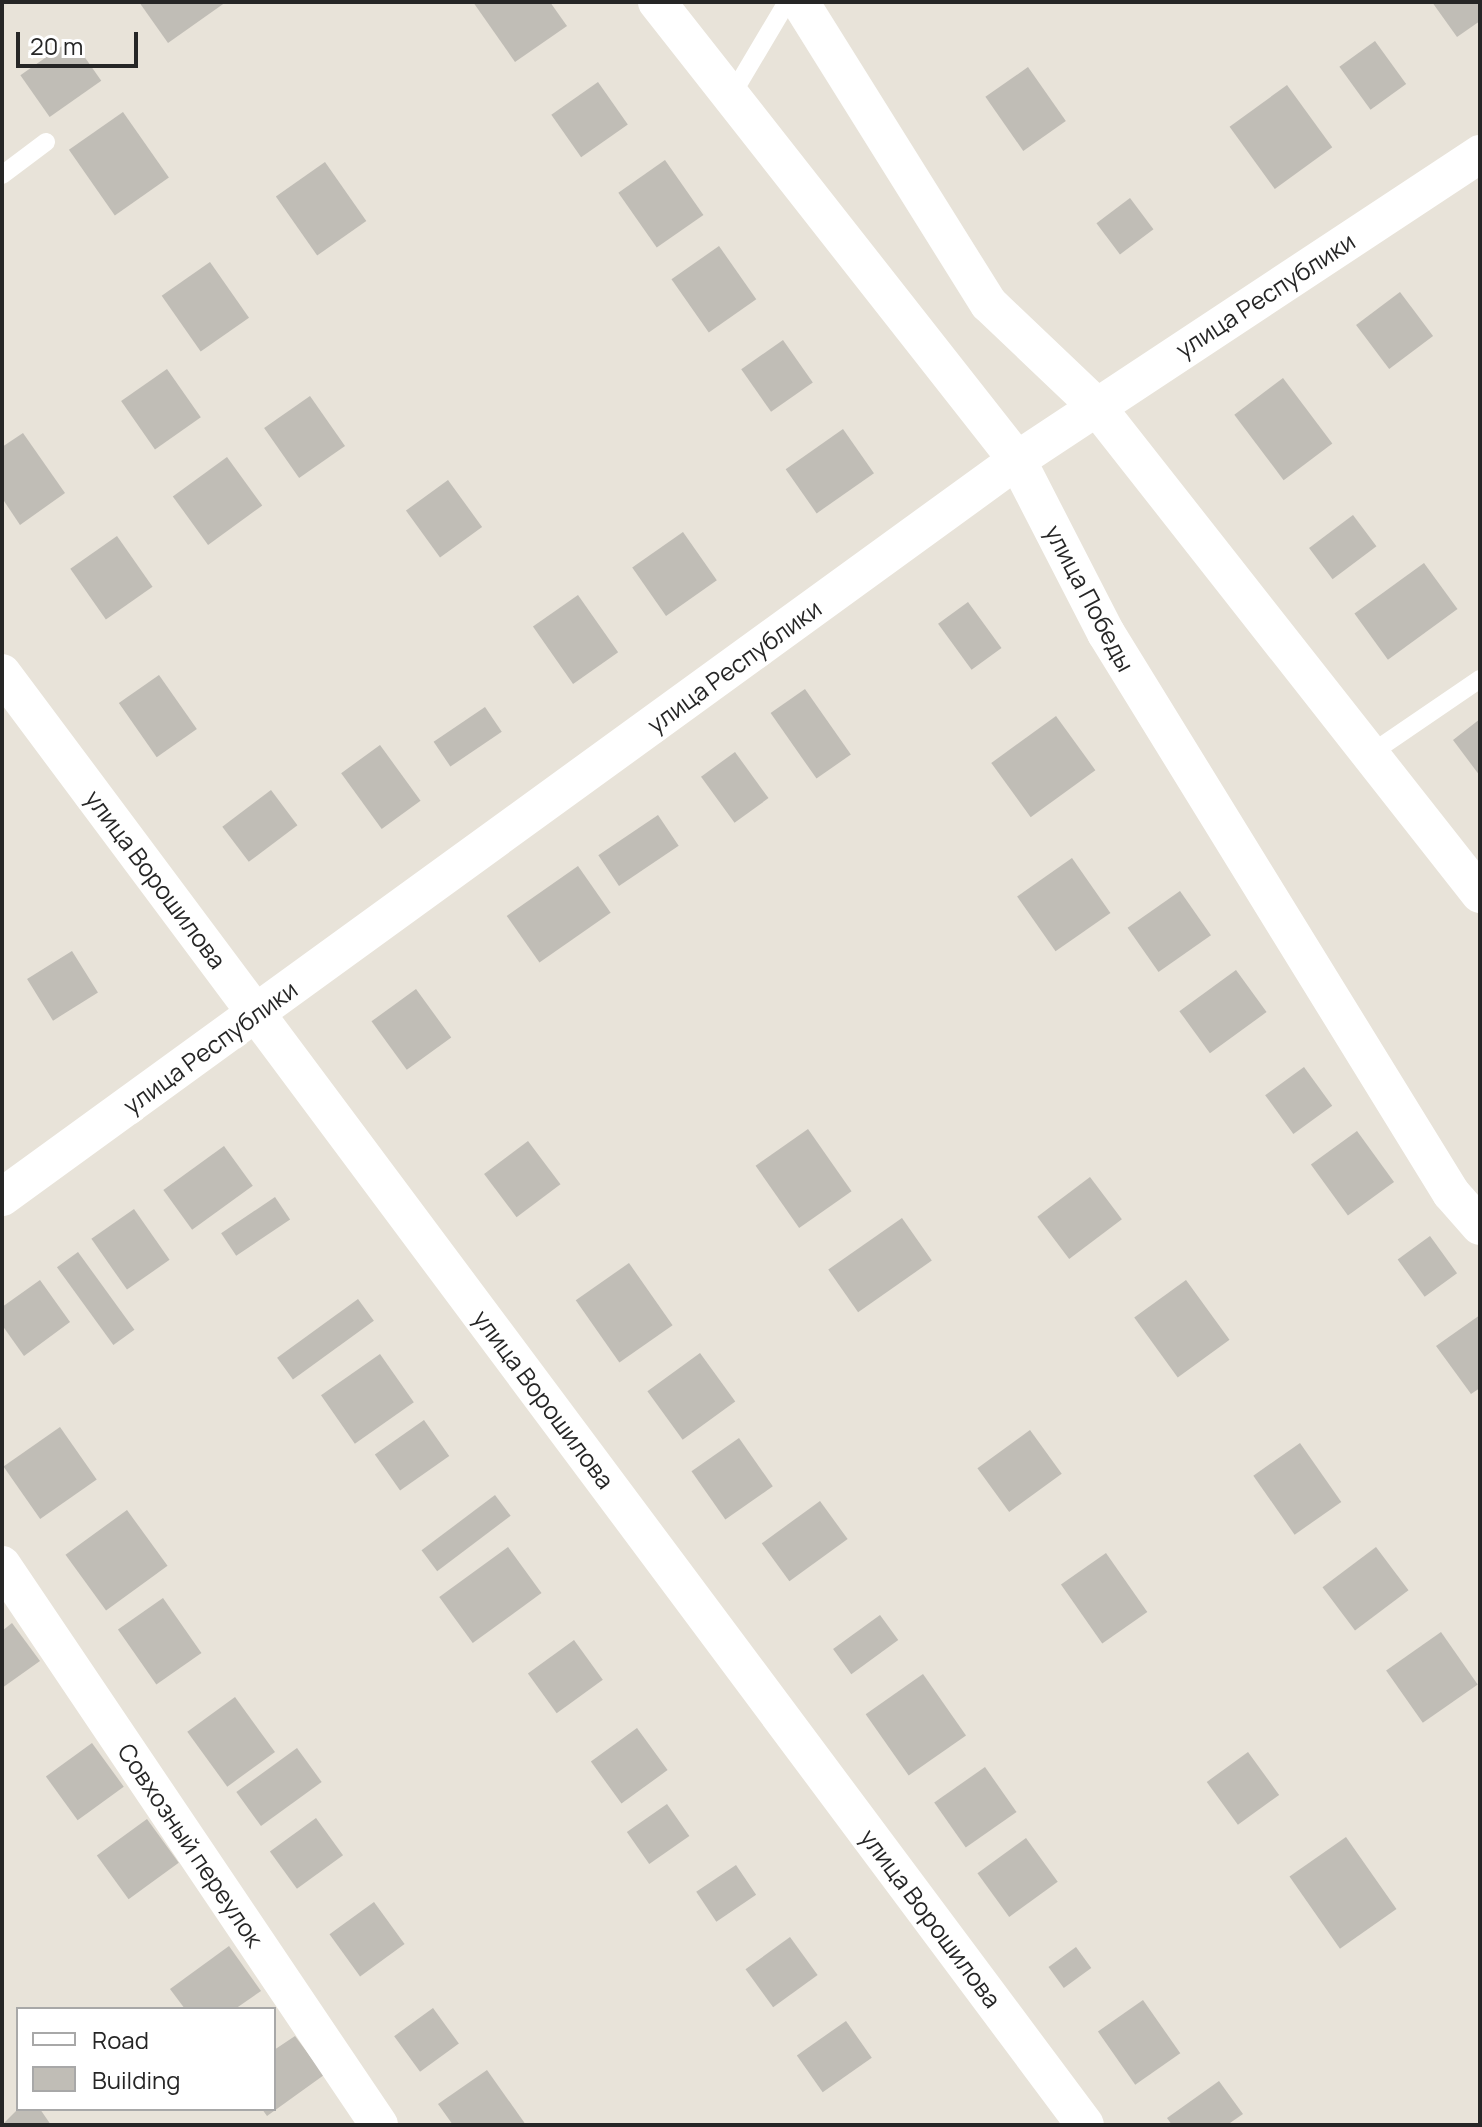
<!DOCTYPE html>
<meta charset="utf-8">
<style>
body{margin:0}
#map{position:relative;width:1482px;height:2127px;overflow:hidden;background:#e8e3d9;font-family:Manrope,sans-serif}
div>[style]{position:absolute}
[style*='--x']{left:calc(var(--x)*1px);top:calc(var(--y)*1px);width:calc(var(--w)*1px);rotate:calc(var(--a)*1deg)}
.building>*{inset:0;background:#c0bdb6;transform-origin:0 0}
.service>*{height:18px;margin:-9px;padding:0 9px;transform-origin:9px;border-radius:9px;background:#fff}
.minor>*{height:38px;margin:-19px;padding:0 19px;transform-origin:19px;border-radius:19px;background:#fff}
span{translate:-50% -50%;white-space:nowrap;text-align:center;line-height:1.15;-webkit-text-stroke:7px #fff;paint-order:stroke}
.street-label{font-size:24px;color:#262626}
.frame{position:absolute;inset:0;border:4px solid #262626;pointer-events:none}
.legend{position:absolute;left:16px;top:2007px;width:260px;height:104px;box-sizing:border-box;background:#fff;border:2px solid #a8a8a8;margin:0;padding:10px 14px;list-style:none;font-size:24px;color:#262626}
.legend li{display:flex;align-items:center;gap:16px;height:40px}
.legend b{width:40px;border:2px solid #a8a8a8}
.scale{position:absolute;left:16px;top:32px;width:122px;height:36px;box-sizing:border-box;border:4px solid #262626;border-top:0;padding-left:10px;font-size:24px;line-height:28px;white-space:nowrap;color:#262626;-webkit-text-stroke:6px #fff;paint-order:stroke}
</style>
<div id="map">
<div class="building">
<i style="clip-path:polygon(139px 2px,226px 2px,168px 43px)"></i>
<i style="clip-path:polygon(473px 2px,550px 2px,567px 26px,515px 62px)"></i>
<i style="clip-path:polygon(1432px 2px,1480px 2px,1480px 21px,1457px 37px)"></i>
<i style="left:72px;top:39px;width:51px;height:63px;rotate:55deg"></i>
<i style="left:1375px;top:41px;width:53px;height:44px;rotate:54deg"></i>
<i style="left:1028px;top:67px;width:66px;height:52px;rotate:55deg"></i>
<i style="left:598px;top:82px;width:52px;height:57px;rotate:55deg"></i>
<i style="left:1287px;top:85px;width:77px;height:71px;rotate:54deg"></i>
<i style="left:123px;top:112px;width:80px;height:66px;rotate:55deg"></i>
<i style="left:665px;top:160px;width:67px;height:57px;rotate:55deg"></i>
<i style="left:325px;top:162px;width:72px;height:60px;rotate:55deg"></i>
<i style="left:1130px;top:198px;width:39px;height:42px;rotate:53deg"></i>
<i style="left:719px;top:246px;width:65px;height:58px;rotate:55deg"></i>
<i style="left:210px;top:262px;width:68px;height:59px;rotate:55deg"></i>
<i style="left:1400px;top:292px;width:55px;height:55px;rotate:53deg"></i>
<i style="left:783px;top:340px;width:52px;height:51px;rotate:55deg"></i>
<i style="left:167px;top:369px;width:59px;height:56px;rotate:55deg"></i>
<i style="left:1283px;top:378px;width:82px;height:61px;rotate:53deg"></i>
<i style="left:310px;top:396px;width:61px;height:56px;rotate:55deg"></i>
<i style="left:843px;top:429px;width:54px;height:70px;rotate:55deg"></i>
<i style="clip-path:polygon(23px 433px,65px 493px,20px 525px,2px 498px,2px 447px)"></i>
<i style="left:227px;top:457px;width:60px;height:67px;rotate:54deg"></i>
<i style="left:448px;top:480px;width:58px;height:52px;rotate:54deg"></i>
<i style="left:1353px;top:515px;width:39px;height:55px;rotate:53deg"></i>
<i style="left:683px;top:532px;width:59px;height:62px;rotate:55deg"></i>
<i style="left:117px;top:536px;width:62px;height:57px;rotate:55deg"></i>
<i style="left:1424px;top:563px;width:57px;height:86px;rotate:54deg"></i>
<i style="left:578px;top:595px;width:70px;height:55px;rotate:55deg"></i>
<i style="left:968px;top:602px;width:57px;height:37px;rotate:54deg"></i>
<i style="left:159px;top:675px;width:66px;height:49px;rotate:55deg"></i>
<i style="left:805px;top:689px;width:80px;height:42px;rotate:55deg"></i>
<i style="left:485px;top:707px;width:30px;height:62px;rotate:56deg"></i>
<i style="left:1056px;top:716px;width:67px;height:80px;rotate:54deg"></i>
<i style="clip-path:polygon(1480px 719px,1480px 776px,1453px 740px)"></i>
<i style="left:380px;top:745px;width:69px;height:48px;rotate:54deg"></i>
<i style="left:735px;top:752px;width:57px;height:42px;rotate:54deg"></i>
<i style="left:271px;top:790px;width:44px;height:61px;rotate:53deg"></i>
<i style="left:658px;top:815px;width:37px;height:72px;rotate:56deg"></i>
<i style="left:1072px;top:858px;width:67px;height:67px;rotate:55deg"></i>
<i style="left:578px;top:866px;width:57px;height:87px;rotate:55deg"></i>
<i style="left:1180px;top:891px;width:54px;height:64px;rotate:55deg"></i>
<i style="left:72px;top:951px;width:49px;height:53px;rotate:58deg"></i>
<i style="left:1236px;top:970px;width:52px;height:70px;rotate:54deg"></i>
<i style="left:416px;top:989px;width:60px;height:55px;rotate:54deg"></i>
<i style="left:1304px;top:1067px;width:48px;height:48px;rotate:54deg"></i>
<i style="left:808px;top:1129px;width:76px;height:64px;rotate:55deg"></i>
<i style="left:1357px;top:1131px;width:63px;height:57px;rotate:54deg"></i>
<i style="left:528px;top:1141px;width:54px;height:55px;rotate:53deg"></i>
<i style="left:224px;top:1146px;width:49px;height:75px;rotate:54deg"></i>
<i style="left:1090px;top:1177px;width:53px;height:66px;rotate:53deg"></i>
<i style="left:275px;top:1197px;width:27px;height:65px;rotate:56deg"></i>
<i style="left:134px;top:1209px;width:62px;height:52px;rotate:55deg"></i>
<i style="left:902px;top:1218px;width:52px;height:90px;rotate:55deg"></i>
<i style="left:1430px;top:1236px;width:46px;height:40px;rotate:54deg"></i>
<i style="left:78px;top:1252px;width:96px;height:26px;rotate:54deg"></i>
<i style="left:629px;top:1263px;width:76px;height:65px;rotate:55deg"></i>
<i style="clip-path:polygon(40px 1280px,70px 1322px,24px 1356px,2px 1325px,2px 1307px)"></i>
<i style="left:1186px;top:1280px;width:74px;height:64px;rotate:54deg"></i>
<i style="left:358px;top:1299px;width:27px;height:100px;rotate:54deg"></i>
<i style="clip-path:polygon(1480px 1315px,1480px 1388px,1471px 1394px,1436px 1346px)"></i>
<i style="left:700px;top:1353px;width:60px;height:65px;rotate:54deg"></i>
<i style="left:380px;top:1354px;width:59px;height:72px;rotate:55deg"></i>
<i style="left:424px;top:1420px;width:44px;height:60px;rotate:55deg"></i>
<i style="left:60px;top:1427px;width:64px;height:69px;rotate:55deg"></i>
<i style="left:1030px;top:1430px;width:54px;height:65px;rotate:54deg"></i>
<i style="left:739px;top:1438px;width:59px;height:58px;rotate:55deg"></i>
<i style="left:1300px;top:1443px;width:72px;height:57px;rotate:55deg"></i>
<i style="left:495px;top:1495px;width:26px;height:92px;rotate:53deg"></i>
<i style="left:820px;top:1501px;width:47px;height:72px;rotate:54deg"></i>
<i style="left:127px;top:1510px;width:69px;height:76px;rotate:54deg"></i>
<i style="left:508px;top:1547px;width:57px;height:85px;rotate:54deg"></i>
<i style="left:1376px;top:1547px;width:54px;height:67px;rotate:53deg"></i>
<i style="left:1106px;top:1553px;width:72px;height:55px;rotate:55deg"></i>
<i style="left:163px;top:1598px;width:67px;height:55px;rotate:55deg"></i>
<i style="left:880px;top:1615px;width:31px;height:58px;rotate:54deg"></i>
<i style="clip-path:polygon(12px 1623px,40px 1661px,2px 1688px,2px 1631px)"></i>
<i style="left:1441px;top:1632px;width:64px;height:67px;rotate:55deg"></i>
<i style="left:574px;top:1640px;width:49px;height:57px;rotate:54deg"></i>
<i style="left:923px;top:1674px;width:75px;height:70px;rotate:55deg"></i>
<i style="left:235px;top:1697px;width:68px;height:59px;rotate:54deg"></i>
<i style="left:637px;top:1728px;width:52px;height:57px;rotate:54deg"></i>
<i style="left:92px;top:1743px;width:54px;height:57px;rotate:54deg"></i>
<i style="left:297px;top:1748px;width:42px;height:75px;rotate:54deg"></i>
<i style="left:1248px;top:1752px;width:53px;height:51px;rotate:54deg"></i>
<i style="left:985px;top:1767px;width:55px;height:62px;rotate:55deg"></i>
<i style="left:667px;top:1804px;width:39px;height:49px;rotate:55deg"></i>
<i style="left:316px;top:1818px;width:46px;height:57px;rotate:54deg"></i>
<i style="left:147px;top:1819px;width:54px;height:62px;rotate:54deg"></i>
<i style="left:1346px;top:1837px;width:88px;height:69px;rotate:55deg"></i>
<i style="left:1026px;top:1838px;width:54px;height:60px;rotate:54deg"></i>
<i style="left:736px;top:1865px;width:36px;height:48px;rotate:56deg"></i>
<i style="left:374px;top:1902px;width:52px;height:55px;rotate:54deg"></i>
<i style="left:790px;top:1937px;width:47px;height:55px;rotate:54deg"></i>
<i style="clip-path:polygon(229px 1946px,261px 1991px,235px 2009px,185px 2009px,170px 1989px)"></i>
<i style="left:1076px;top:1947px;width:26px;height:34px;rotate:54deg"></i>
<i style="left:1143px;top:2000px;width:65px;height:55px;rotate:55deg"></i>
<i style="left:433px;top:2008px;width:44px;height:48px;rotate:54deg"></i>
<i style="left:846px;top:2021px;width:45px;height:60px;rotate:55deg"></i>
<i style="clip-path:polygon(295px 2036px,324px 2075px,267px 2116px,262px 2109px,274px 2109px,274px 2050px)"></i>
<i style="clip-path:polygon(487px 2070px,526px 2125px,453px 2125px,438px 2104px)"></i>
<i style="clip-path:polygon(1219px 2081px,1243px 2114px,1227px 2125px,1172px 2125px,1167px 2118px)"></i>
<i style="clip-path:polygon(18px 2109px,40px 2109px,51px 2125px,2px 2125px)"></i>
</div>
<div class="service">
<i style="--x:730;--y:98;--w:112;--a:-59.3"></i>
<i style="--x:2;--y:175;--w:55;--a:-36.9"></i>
<i style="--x:1373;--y:752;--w:130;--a:-34.3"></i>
</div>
<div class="minor">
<i style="--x:657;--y:2;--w:583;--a:51.83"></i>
<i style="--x:1017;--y:460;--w:195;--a:62.8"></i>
<i style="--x:1106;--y:633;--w:658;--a:58.36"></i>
<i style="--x:1451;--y:1193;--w:44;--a:48.7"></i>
<i style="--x:800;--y:2;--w:356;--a:58"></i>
<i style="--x:989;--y:304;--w:148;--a:43.6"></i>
<i style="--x:1096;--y:406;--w:621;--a:51.8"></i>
<i style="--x:2;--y:673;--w:1811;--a:53.28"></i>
<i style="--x:2;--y:1197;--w:1254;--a:-35.98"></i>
<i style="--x:1017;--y:460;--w:555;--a:-33.46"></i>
<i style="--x:2;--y:1565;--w:675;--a:56.05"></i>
</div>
<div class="street-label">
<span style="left:1265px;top:295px;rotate:-33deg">улица Республики</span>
<span style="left:1090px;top:598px;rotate:62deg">улица Победы</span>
<span style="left:734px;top:666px;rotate:-36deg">улица Республики</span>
<span style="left:156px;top:879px;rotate:53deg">улица Ворошилова</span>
<span style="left:210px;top:1047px;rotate:-36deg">улица Республики</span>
<span style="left:544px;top:1399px;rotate:53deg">улица Ворошилова</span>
<span style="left:191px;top:1845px;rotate:56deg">Совхозный переулок</span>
<span style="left:931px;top:1918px;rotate:53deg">улица Ворошилова</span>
</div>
<div class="frame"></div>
<ul class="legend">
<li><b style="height:10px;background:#fff"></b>Road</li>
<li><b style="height:22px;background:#c0bdb6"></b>Building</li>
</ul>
<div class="scale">20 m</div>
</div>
